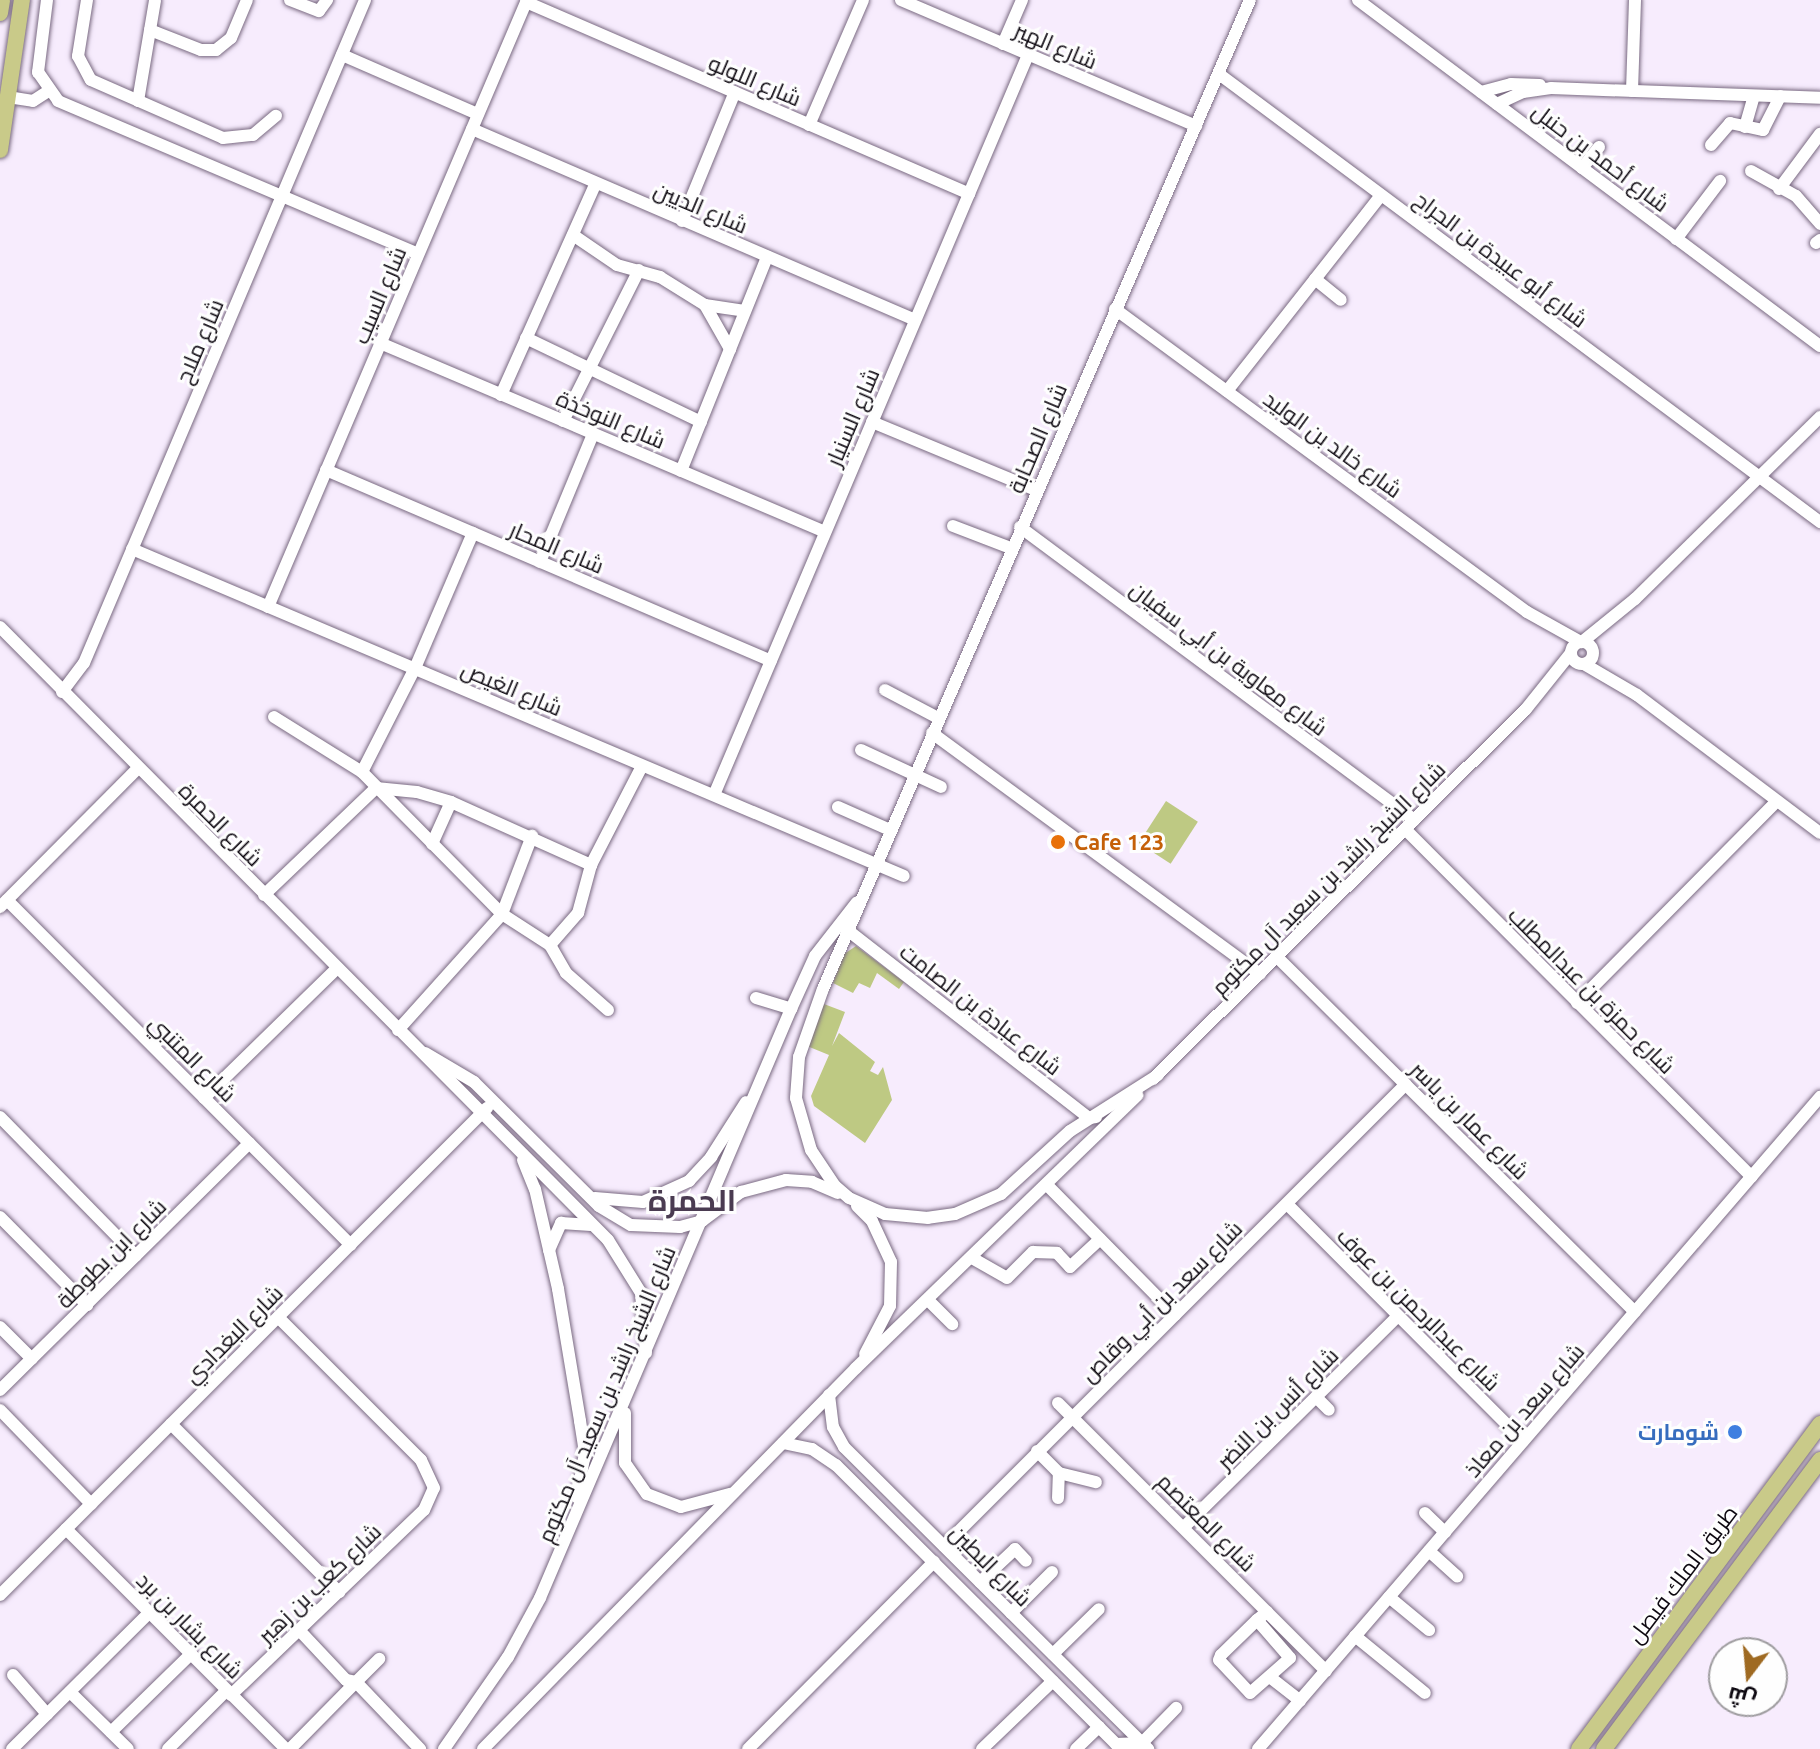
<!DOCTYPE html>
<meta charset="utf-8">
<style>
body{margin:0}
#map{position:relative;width:1820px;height:1749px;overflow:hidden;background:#f7ecfd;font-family:Ubuntu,Cairo,sans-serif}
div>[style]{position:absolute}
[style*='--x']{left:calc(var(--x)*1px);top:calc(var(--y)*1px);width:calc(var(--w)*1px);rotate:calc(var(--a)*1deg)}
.green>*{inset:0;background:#bec983;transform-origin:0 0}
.roads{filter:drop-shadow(0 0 2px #796981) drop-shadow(0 0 2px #796981)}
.minor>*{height:12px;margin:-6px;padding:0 6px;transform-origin:6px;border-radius:6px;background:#fff}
.minor>.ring{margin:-6px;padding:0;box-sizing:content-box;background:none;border:12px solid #fff;border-radius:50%}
.major>*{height:16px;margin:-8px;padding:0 8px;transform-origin:8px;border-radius:8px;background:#c9ca89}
.dots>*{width:22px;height:22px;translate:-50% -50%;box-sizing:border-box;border:4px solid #fefefe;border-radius:50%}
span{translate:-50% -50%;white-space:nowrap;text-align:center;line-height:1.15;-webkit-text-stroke:6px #fefefe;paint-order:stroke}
.street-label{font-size:22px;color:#0e0911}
.food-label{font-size:22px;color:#c56008;font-weight:700}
.left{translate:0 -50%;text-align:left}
.shop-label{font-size:22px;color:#366cbe;font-weight:700}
.right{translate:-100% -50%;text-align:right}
.district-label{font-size:30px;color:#4a3b51;font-weight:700}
.north{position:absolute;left:1708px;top:1637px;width:80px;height:80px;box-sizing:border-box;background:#fefefe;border:2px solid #9e9c9f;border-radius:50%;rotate:196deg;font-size:22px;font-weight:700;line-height:32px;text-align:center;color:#0e0911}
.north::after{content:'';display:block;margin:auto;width:28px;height:36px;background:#9f6a22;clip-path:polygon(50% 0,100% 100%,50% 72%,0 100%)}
</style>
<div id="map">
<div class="green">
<i style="left:1166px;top:801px;width:38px;height:50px;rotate:33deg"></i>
<i style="clip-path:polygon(856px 946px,904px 982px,899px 989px,877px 973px,870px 988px,859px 983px,853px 993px,833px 983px,844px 954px)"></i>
<i style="clip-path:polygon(824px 1004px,845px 1012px,832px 1046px,839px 1033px,875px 1062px,870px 1071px,878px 1075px,883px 1067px,892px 1100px,865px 1143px,814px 1106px,811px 1096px,829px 1055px,807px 1046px)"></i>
</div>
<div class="roads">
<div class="minor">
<i style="--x:47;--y:0;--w:73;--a:97.1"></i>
<i style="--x:38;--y:72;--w:35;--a:55"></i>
<i style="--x:58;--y:101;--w:391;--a:23"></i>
<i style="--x:87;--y:0;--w:57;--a:99.1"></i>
<i style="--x:78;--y:56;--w:27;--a:62"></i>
<i style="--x:91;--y:80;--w:144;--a:23.7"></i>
<i style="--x:223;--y:138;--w:30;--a:-6"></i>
<i style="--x:253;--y:135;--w:30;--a:-40"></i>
<i style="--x:290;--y:0;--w:31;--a:21"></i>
<i style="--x:319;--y:11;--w:14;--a:-54"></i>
<i style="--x:901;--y:0;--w:321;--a:23.1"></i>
<i style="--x:1358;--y:0;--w:577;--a:36.83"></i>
<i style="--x:526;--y:2;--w:483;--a:23.4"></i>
<i style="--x:150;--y:30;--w:55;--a:21.4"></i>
<i style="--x:201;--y:50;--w:15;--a:0"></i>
<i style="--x:216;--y:50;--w:19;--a:-39"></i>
<i style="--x:231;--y:38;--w:41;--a:-67.2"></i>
<i style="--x:1003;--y:44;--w:48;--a:-66.6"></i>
<i style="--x:342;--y:55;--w:148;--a:23.5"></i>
<i style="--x:1219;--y:74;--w:750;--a:36.7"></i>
<i style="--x:1632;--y:91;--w:91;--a:-88.1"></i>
<i style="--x:1481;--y:92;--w:31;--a:-15"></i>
<i style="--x:1511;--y:84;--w:29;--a:2"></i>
<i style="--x:8;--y:97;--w:25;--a:9"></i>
<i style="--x:33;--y:101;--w:17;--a:-33"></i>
<i style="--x:138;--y:101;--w:102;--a:-80.4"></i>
<i style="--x:1497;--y:104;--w:29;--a:-25"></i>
<i style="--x:1523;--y:92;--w:28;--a:-8"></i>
<i style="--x:1551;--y:88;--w:269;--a:2.1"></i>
<i style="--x:809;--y:125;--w:136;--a:-66.6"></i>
<i style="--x:1745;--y:127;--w:32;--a:-74"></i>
<i style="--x:472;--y:129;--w:482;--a:23.3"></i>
<i style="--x:1711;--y:145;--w:29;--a:-49"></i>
<i style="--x:1730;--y:123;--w:34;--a:12"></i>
<i style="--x:1763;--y:130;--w:38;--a:-63"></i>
<i style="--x:1582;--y:168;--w:27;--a:-51"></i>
<i style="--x:1751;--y:171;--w:51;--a:29.1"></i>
<i style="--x:1796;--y:196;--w:37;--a:49"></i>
<i style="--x:1779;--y:189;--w:69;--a:-53.3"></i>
<i style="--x:682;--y:221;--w:139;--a:-67.7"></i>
<i style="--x:573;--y:235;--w:53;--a:34.3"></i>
<i style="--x:617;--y:265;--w:45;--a:15.6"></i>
<i style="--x:660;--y:277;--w:53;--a:31.9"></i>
<i style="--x:705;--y:305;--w:40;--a:8.5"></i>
<i style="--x:1676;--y:239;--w:73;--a:-52.8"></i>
<i style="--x:1816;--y:243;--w:5;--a:-37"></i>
<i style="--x:1315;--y:279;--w:33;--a:39"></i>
<i style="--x:705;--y:305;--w:51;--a:60.4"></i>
<i style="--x:1115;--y:309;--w:511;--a:36.33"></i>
<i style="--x:1527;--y:612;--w:62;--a:29.1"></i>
<i style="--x:526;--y:338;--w:194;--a:25.6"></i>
<i style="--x:380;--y:343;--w:483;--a:23"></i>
<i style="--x:1227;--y:391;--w:249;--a:-51.8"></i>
<i style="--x:501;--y:395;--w:232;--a:-65.9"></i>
<i style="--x:563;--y:421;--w:169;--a:-63.3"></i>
<i style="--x:872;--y:422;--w:178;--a:22.5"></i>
<i style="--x:326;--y:470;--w:484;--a:23.2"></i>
<i style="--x:681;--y:471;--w:231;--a:-68.1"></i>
<i style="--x:953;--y:526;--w:62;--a:20.8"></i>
<i style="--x:1020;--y:527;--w:491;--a:36.6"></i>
<i style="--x:132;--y:549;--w:838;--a:22.96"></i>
<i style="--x:540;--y:562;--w:139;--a:-67.5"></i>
<i style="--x:268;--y:607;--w:660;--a:-66.89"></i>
<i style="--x:0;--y:627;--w:863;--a:45.23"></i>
<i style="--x:608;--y:1240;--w:62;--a:58.1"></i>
<i style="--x:641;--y:1293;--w:60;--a:85.2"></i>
<i class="ring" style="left:1571px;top:642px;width:10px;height:10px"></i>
<i style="--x:1582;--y:642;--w:68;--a:-39.1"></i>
<i style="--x:1635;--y:599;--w:260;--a:-44.5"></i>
<i style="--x:1584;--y:664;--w:61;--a:30.3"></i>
<i style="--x:1637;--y:695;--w:229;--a:37"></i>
<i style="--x:885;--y:690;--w:60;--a:27.8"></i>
<i style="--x:62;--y:692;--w:36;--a:-53"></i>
<i style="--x:84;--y:663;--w:720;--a:-67.03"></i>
<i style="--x:274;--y:717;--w:104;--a:32"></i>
<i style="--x:362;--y:772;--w:199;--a:45.4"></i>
<i style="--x:502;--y:914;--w:57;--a:32.9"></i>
<i style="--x:550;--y:945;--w:32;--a:60"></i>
<i style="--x:566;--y:973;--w:56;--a:41.4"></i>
<i style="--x:932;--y:733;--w:407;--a:36.3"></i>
<i style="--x:861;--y:750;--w:88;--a:24.8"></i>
<i style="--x:362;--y:772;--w:117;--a:-63"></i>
<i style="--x:415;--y:668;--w:147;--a:-66.8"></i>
<i style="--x:714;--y:795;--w:804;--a:-67.01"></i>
<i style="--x:838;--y:807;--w:57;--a:23.9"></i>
<i style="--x:1405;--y:829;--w:491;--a:45.1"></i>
<i style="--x:432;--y:844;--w:46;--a:-65.7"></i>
<i style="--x:264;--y:895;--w:155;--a:-43.7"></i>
<i style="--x:376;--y:788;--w:41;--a:5.6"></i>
<i style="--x:417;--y:792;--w:35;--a:16"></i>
<i style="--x:451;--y:802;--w:154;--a:24.2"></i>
<i style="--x:7;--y:900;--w:487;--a:45.1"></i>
<i style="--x:0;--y:907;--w:196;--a:-45.2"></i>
<i style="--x:850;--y:932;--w:303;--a:37.9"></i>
<i style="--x:1089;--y:1118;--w:7;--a:-8"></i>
<i style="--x:550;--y:945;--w:43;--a:-48.8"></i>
<i style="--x:578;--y:913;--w:50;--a:-74.8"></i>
<i style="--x:591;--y:865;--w:111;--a:-62.7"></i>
<i style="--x:1277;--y:957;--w:504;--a:44.76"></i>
<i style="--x:756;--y:998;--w:37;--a:17"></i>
<i style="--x:1577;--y:1003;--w:284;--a:-45.3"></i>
<i style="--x:398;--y:1030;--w:156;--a:-48.1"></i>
<i style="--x:502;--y:914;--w:84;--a:-69"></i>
<i style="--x:425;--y:1053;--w:57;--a:30.6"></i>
<i style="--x:474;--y:1082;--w:176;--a:44.8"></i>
<i style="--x:599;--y:1206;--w:37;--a:31"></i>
<i style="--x:631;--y:1225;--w:49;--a:2.3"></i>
<i style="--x:680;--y:1227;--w:23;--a:-15"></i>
<i style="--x:702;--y:1221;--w:49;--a:-36.6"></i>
<i style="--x:741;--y:1192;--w:47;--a:-14.9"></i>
<i style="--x:786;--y:1180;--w:26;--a:4"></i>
<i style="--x:812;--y:1182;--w:28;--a:23"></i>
<i style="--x:1158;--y:1075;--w:104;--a:147.5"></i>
<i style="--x:1070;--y:1131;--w:93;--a:137.6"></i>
<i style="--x:1001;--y:1194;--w:50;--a:156.5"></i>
<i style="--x:955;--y:1214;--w:27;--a:172"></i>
<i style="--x:928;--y:1218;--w:43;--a:-174.7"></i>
<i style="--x:885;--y:1214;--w:39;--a:-156"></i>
<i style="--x:849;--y:1198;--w:18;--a:-139"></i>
<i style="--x:835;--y:1186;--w:43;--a:-123.7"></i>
<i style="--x:811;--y:1150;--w:54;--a:-106.1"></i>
<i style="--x:796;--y:1098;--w:41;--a:-85.8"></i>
<i style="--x:799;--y:1057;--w:72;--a:-70.6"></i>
<i style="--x:823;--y:989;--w:1077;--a:-66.65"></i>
<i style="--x:1153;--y:1079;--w:525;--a:-44.77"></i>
<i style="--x:1526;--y:709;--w:70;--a:-51.3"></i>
<i style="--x:204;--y:1098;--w:186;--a:-44.3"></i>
<i style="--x:0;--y:1117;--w:194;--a:45.6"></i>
<i style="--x:523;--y:1160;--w:31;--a:68"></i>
<i style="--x:535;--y:1189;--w:103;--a:77"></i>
<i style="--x:558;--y:1289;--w:134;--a:80.5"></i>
<i style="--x:580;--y:1421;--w:32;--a:81"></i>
<i style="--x:585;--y:1453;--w:45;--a:100.3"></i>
<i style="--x:1048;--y:1186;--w:181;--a:45.4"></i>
<i style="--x:595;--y:1198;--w:48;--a:4.8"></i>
<i style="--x:643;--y:1202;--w:51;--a:-24.5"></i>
<i style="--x:689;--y:1181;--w:33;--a:-47"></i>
<i style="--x:711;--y:1157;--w:65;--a:-57.5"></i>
<i style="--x:1288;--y:1205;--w:333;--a:45.1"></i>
<i style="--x:857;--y:1206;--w:21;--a:45"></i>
<i style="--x:872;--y:1221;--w:45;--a:65.1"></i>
<i style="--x:891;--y:1262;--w:44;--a:91.3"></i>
<i style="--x:890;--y:1306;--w:54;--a:117.5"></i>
<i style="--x:0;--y:1217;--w:124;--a:45.3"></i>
<i style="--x:549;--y:1250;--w:30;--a:-66"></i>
<i style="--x:561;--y:1223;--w:30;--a:4"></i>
<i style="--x:972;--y:1258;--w:40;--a:29.7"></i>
<i style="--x:1007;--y:1278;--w:37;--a:-45"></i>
<i style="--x:1033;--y:1252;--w:24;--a:2"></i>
<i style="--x:1057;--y:1253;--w:19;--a:47"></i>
<i style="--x:1070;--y:1267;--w:41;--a:-43"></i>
<i style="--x:929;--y:1301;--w:33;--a:45"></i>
<i style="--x:0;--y:1327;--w:45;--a:45"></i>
<i style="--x:0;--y:1390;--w:351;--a:-44.7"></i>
<i style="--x:829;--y:1395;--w:32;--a:83"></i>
<i style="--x:833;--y:1427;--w:23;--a:61"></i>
<i style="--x:844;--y:1447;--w:429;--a:44.8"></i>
<i style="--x:1316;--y:1397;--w:18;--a:45"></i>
<i style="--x:1058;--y:1403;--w:379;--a:45"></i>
<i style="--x:0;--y:1410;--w:131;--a:45.9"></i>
<i style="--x:625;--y:1413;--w:50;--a:90"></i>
<i style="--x:625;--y:1463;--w:38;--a:55"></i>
<i style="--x:647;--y:1494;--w:36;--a:21"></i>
<i style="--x:681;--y:1507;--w:51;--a:-14.9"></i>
<i style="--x:171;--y:1424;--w:238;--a:45"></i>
<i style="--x:783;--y:1443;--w:30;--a:12"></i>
<i style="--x:812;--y:1449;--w:29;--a:34"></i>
<i style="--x:836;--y:1465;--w:402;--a:44.9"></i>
<i style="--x:1037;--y:1451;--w:31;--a:45"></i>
<i style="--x:1058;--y:1498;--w:25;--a:-88"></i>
<i style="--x:1059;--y:1473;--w:38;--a:14"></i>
<i style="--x:1425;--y:1513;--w:28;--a:44"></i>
<i style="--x:1184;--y:1527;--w:299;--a:-44.6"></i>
<i style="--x:66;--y:1529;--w:311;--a:45"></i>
<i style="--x:944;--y:1546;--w:653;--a:-45"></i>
<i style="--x:1429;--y:1551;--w:38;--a:42"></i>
<i style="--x:980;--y:1582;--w:48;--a:-43.3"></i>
<i style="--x:1015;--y:1549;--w:16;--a:47"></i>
<i style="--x:0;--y:1595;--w:689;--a:-45"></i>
<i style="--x:1389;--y:1597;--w:52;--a:39.5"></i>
<i style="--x:1011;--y:1613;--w:58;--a:-45"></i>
<i style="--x:1257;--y:1620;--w:50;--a:49"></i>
<i style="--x:1290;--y:1658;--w:53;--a:138.8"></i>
<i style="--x:1250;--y:1693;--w:45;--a:-133.2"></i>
<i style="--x:1219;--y:1660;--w:5;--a:-68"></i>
<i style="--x:1221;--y:1655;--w:50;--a:-44.2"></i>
<i style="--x:1257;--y:1620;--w:13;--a:-39"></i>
<i style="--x:300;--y:1631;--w:67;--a:46.8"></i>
<i style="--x:346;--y:1680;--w:10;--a:11"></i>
<i style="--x:356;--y:1682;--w:33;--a:-45"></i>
<i style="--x:1355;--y:1636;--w:90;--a:39.2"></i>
<i style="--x:1053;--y:1654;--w:64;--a:-44.4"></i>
<i style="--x:13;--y:1675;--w:52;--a:48.9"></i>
<i style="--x:1271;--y:1678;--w:37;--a:38"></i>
<i style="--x:70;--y:1692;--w:81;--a:44.5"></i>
<i style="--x:231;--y:1695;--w:267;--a:-43.8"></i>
<i style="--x:424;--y:1510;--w:24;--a:-66"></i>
<i style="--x:434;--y:1488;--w:31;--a:-115"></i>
<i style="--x:421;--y:1460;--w:202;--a:-135"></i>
<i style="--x:111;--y:1732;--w:112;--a:-44.3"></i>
<i style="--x:1116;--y:1744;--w:26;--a:-2"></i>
<i style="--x:1142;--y:1743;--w:49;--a:-45.8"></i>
<i style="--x:12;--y:1749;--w:193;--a:-44.8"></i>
<i style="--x:168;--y:1749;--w:83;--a:-45"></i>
<i style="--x:290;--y:1749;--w:94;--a:-45.4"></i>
<i style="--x:356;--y:1682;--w:93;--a:46.3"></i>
<i style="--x:444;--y:1749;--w:112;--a:-55.2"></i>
<i style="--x:508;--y:1657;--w:67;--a:-61.5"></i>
<i style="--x:540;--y:1598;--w:640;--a:-66.92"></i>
<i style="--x:791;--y:1009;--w:58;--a:-65.6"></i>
<i style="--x:815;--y:956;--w:68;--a:-52.1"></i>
<i style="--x:483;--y:1749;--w:533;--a:-45.61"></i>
<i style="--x:856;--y:1368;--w:392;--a:-44.1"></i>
<i style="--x:748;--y:1749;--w:264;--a:-45.2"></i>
<i style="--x:982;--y:1749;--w:98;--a:-43.8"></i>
<i style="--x:1076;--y:1749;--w:32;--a:-44"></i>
<i style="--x:1258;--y:1749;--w:861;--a:-49.24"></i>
</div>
<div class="major">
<i style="--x:0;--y:13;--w:13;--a:-81"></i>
<i style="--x:0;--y:150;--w:152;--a:-81.7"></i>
<i style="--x:1579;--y:1749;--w:405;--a:-53.4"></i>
<i style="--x:1604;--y:1749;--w:361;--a:-53.2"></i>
</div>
</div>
<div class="dots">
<i style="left:1058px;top:842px;background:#e8710a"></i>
<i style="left:1735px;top:1432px;background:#3f7fe0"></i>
</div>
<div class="street-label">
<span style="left:1056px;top:45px;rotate:23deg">شارع الهير</span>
<span style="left:755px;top:80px;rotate:23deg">شارع اللولو</span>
<span style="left:1601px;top:157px;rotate:37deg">شارع أحمد بن حنبل</span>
<span style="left:701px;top:207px;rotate:23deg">شارع الديين</span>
<span style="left:1501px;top:259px;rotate:37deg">شارع أبو عبيدة بن الجراح</span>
<span style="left:379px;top:295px;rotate:-67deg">شارع السيب</span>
<span style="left:199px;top:341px;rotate:-67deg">شارع ملاح</span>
<span style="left:852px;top:417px;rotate:-67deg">شارع السنيار</span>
<span style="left:611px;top:419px;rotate:23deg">شارع النوخذة</span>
<span style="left:1037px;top:438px;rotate:-67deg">شارع الصحابة</span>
<span style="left:1333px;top:444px;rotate:36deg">شارع خالد بن الوليد</span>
<span style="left:557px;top:547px;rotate:23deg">شارع المحار</span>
<span style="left:1229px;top:658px;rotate:37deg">شارع معاوية بن أبي سفيان</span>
<span style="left:512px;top:688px;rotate:23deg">شارع الغيص</span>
<span style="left:221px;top:824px;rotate:45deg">شارع الحمرة</span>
<span style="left:1328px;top:878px;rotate:-45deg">شارع الشيخ راشد بن سعيد آل مكتوم</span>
<span style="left:1592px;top:990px;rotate:45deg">شارع حمزة بن عبدالمطلب</span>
<span style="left:981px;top:1009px;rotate:38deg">شارع عبادة بن الصامت</span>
<span style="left:193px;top:1058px;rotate:45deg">شارع المتنبي</span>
<span style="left:1470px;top:1120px;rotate:45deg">شارع عمار بن ياسر</span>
<span style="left:111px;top:1253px;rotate:-45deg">شارع ابن بطوطة</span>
<span style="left:1161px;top:1301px;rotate:-45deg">شارع سعد بن أبي وقاص</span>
<span style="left:1419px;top:1309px;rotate:45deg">شارع عبدالرحمن بن عوف</span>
<span style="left:233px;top:1334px;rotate:-45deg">شارع البغدادي</span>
<span style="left:606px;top:1394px;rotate:-67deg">شارع الشيخ راشد بن سعيد آل مكتوم</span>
<span style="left:1277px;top:1408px;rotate:-45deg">شارع أنس بن النضر</span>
<span style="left:1524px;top:1410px;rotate:-49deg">شارع سعد بن معاذ</span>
<span style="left:1207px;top:1522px;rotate:45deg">شارع المعتصم</span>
<span style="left:991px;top:1565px;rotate:45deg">شارع البطين</span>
<span style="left:1682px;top:1574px;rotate:-53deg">طريق الملك فيصل</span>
<span style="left:319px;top:1583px;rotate:-44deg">شارع كعب بن زهير</span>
<span style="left:190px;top:1625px;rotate:45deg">شارع بشار بن برد</span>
</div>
<div class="food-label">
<span class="left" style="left:1074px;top:842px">Cafe 123</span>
</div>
<div class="shop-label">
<span class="right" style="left:1719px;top:1432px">شومارت</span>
</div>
<div class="district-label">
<span style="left:692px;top:1200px">الحمرة</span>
</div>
<div class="north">ش</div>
</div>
